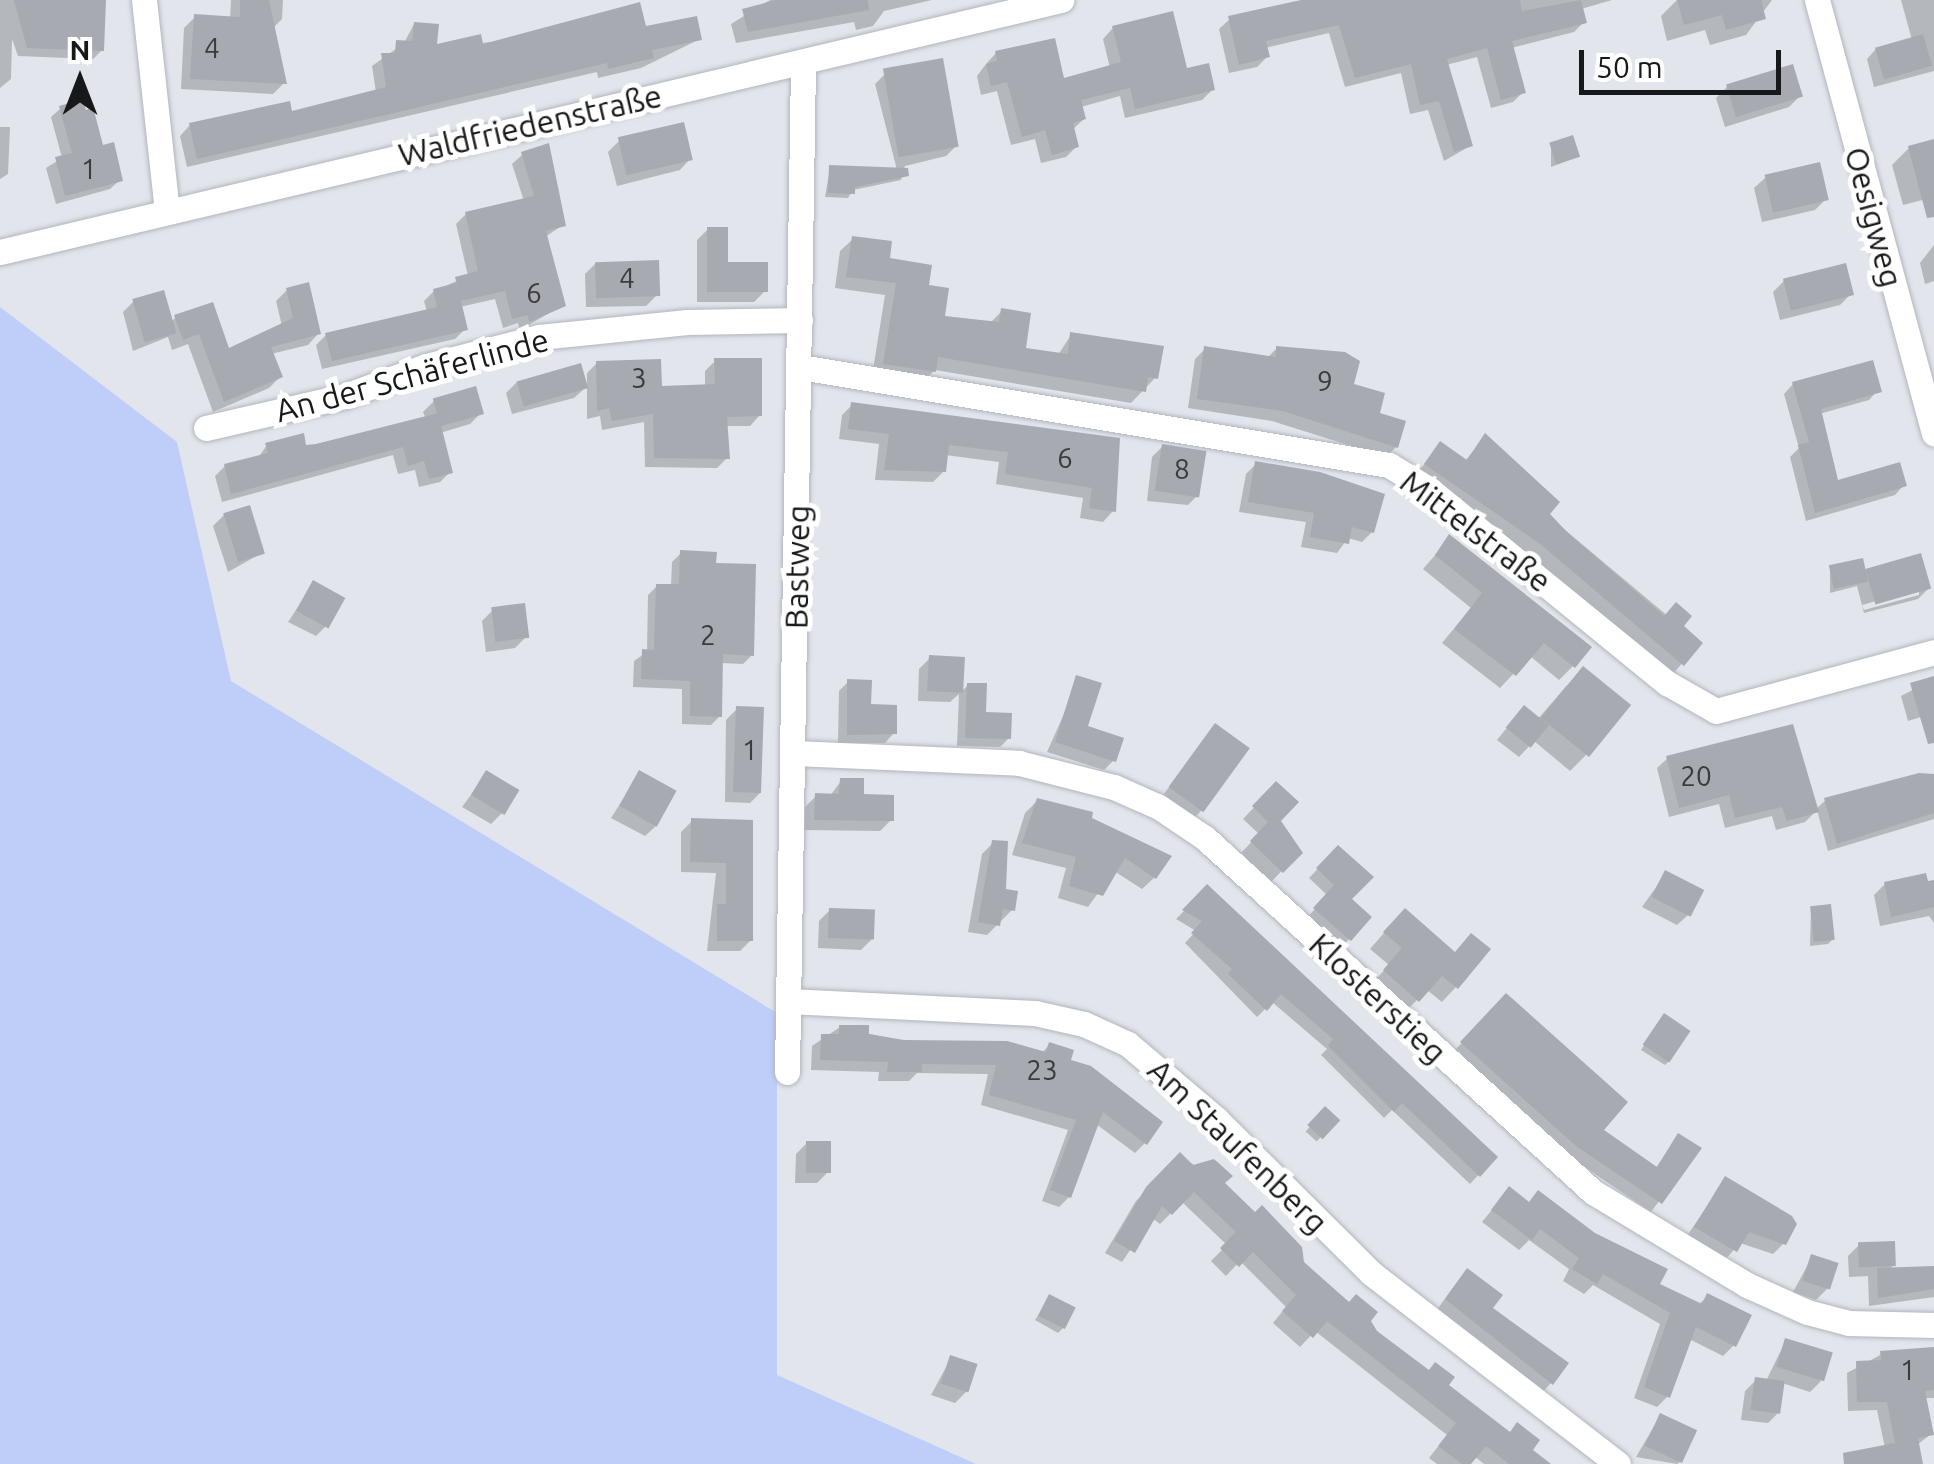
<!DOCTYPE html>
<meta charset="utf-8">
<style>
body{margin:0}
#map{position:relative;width:1934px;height:1464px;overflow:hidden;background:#e2e5ec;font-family:Ubuntu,sans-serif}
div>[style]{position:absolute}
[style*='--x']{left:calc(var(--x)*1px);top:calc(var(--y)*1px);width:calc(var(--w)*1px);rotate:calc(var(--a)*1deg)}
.green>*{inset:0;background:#becef9}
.shadow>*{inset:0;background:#0003;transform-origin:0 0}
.building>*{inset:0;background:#a7aab1;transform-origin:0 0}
.roads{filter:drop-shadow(0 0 2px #b2b5bc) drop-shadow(0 0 2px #b2b5bc)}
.street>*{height:25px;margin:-12.5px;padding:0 12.5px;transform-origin:12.5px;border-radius:12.5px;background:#fff}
span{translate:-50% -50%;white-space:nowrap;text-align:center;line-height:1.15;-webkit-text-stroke:10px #fff;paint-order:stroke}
.number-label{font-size:28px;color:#3b3c40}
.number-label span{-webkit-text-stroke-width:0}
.street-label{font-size:32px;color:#17181a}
.north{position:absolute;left:30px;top:30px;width:100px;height:100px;-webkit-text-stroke:8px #fff;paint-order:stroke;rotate:0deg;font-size:28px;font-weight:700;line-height:40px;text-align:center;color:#17181a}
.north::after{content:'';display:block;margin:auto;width:35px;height:45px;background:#17181a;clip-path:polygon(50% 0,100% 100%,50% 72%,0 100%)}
.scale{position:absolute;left:1579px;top:50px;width:202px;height:45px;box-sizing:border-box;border:5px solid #17181a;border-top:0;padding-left:12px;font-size:30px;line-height:35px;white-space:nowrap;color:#17181a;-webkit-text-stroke:8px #fff;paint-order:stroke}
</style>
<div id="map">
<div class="green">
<i style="clip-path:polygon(0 307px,177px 442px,231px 681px,777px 1013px,777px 1375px,976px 1464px,0 1464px)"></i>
</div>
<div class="shadow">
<i style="clip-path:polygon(0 0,103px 0,102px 50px,93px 59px,18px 56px,12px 39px,11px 79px,0 88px)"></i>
<i style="clip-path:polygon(231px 0,283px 0,282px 19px,272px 29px,284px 83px,273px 94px,181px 89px,184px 28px,195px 17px,230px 19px)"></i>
<i style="clip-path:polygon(770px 0,932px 0,884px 11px,873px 26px,856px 30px,854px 22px,736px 43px,731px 24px)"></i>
<i style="clip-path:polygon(1333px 0,1612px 0,1581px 9px,1584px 22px,1574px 32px,1511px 48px,1523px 92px,1513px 102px,1491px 108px,1477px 57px,1446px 65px,1470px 146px,1444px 161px,1428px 110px,1410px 114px,1401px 73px,1345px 87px,1329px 33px,1265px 48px,1267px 57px,1257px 67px,1229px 73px,1219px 29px,1230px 19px)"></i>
<i style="clip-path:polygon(1677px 0,1772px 0,1746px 35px,1710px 45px,1705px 30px,1667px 41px,1661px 16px)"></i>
<i style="clip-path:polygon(1901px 0,1934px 0,1934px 71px,1874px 87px,1867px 59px,1876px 49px,1912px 40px)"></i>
<i style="clip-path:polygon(414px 24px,434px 47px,644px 29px,700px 39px,641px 68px,598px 78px,597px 72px,187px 167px,180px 136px,190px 125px,290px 114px,376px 92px,372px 66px,404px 43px)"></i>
<i style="clip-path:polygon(1113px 28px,1213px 89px,1202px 100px,1125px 118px,1120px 96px,1081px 107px,1084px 119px,1072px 130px,1076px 147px,1066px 157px,1041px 163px,1035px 139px,1011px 145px,997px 91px,981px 95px,977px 76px,986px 64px,996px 53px,1063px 81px,1110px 68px,1103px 39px)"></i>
<i style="clip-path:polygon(885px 74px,956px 146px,946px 156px,905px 166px,901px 180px,853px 190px,848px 198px,825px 197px,830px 168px,897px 170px,875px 84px)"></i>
<i style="clip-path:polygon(1727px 87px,1800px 96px,1789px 107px,1725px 127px,1716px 98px)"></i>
<i style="clip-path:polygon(61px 108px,102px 148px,120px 180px,110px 189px,56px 204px,46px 168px,62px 158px,51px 117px)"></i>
<i style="clip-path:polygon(0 127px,10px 127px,8px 174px,0 179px)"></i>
<i style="clip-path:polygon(619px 141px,690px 159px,680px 170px,617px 186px,608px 152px)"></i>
<i style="clip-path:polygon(1934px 141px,1934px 197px,1903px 205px,1892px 165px,1909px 148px)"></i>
<i style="clip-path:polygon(1551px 144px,1577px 157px,1551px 167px)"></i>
<i style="clip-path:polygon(522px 155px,563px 225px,545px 237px,563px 305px,520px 330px,518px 323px,503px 328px,495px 299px,460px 307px,465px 329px,455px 339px,322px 369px,316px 345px,326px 335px,427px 312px,424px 301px,434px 291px,468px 276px,456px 224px,466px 214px,524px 201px,512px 164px)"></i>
<i style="clip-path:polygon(1765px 178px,1826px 199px,1815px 210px,1762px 222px,1754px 188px)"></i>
<i style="clip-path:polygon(708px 229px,725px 264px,765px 291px,754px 302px,697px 302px,697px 240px)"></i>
<i style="clip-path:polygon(853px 239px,926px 287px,942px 318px,989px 324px,1002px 311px,1023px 350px,1058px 355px,1071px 335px,1156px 377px,1131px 403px,935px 370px,921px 383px,872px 376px,885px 295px,835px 288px,840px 251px)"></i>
<i style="clip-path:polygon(1934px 245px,1934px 281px,1925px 284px,1920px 263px)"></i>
<i style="clip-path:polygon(596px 263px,657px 295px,646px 306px,586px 307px,585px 274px)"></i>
<i style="clip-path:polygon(1784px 281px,1851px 294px,1840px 305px,1780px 320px,1773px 292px)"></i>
<i style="clip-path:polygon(287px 290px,318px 334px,308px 345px,271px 354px,280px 377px,269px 388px,213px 412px,188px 344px,172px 350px,168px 337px,133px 351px,123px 312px,134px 301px,170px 323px,176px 317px,228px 351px,282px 326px,276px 301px)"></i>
<i style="clip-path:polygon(1277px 348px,1351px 386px,1396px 447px,1386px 457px,1272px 421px,1188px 408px,1195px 359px,1205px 349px,1267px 358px)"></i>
<i style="clip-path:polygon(715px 361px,760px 415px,750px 426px,725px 426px,727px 458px,717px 468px,645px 467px,644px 422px,602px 430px,600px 416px,587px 419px,587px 373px,597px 363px,659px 389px,705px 387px,705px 371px)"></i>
<i style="clip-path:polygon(517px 382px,585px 388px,574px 398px,512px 414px,506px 393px)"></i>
<i style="clip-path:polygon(1793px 384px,1878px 390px,1869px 400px,1819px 414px,1837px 483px,1904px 485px,1895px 495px,1806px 521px,1790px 457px,1799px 448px,1784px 394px)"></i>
<i style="clip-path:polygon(434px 401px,481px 413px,470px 424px,440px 433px,450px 472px,440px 482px,419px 487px,415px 470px,398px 474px,393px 455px,222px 502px,215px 476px,225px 466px,258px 458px,267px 445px,304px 447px,426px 419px,423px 412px)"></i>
<i style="clip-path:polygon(852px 405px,1117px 440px,1113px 511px,1103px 522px,1080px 518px,1083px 498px,996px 484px,999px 462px,945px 455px,944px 471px,933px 482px,875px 480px,879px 444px,839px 439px,842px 415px)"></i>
<i style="clip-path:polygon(1485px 437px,1546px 514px,1700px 643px,1671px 676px,1415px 476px,1440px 444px,1465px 461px)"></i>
<i style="clip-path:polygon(1163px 446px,1199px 494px,1188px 505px,1147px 501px,1152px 457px)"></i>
<i style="clip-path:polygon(1256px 464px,1372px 532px,1362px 542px,1348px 538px,1337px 553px,1301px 547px,1306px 522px,1239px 512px,1246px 474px)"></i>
<i style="clip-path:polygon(224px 515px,262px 553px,228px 572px,213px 526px)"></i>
<i style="clip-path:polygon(1450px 538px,1573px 666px,1559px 680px,1530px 656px,1500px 688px,1442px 643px,1471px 608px,1423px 569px)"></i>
<i style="clip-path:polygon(681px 553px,714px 565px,752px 655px,743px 664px,721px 663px,720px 716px,711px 725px,682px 724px,682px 689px,633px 687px,634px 661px,647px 652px,648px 595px,657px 586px,671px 586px,672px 562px)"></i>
<i style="clip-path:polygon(evenodd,1830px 570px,1867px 570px,1929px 588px,1918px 599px,1864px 613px,1857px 586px,1830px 593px,1830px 570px,1919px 589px,1919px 595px,1864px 610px,1862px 605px,1919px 589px)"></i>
<i style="clip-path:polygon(314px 583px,327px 625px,316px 636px,288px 622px)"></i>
<i style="clip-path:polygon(493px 610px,526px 637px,515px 648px,486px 652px,482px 621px)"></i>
<i style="clip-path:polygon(930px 658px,961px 692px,968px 685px,984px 714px,1009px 738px,1000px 747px,957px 746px,959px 694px,950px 702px,918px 701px,919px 669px)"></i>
<i style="clip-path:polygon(1080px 678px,1084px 728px,1114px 760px,1104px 770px,1047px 752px)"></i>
<i style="clip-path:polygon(1934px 679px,1934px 713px,1908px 721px,1901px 696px)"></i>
<i style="clip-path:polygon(848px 682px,894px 733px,885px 743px,838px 743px,839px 691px)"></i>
<i style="clip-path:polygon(1567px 685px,1586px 755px,1570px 771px,1534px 741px,1519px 757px,1497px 740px,1514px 719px,1538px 719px)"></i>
<i style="clip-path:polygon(737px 709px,761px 792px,750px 803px,725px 802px,726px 720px)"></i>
<i style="clip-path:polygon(1215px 726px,1205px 807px,1194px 818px,1160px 799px)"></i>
<i style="clip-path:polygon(1668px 758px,1815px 810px,1826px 800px,1934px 774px,1934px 819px,1828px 851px,1817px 810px,1805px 822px,1776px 830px,1772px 816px,1725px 828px,1719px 804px,1669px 817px,1657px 768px)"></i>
<i style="clip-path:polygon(487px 773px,502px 813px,491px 824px,462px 807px)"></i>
<i style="clip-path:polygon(640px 773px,656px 826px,645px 836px,611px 818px)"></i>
<i style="clip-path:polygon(841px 781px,861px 797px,891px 820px,880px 831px,804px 830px,805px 807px,816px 796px,830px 796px)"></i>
<i style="clip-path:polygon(1276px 784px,1278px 821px,1300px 852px,1271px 882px,1241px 853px,1259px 834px,1243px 819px)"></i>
<i style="clip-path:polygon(1038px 800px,1089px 820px,1155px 877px,1142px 889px,1114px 871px,1088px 907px,1058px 898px,1066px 868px,1012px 855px,1025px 813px)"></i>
<i style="clip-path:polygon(692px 821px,750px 823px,751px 940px,740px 951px,707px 951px,716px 873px,681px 872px,681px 832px)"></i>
<i style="clip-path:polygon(993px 843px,1012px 910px,987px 935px,968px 932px,982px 854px)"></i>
<i style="clip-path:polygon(1338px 848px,1348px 899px,1369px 917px,1341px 948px,1307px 918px,1327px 895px,1309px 878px)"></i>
<i style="clip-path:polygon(1666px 873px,1688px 915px,1677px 925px,1642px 907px)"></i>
<i style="clip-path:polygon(1934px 882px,1934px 923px,1929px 916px,1880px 926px,1874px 895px,1885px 884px)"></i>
<i style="clip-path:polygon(1207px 888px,1495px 1157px,1470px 1184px,1392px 1110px,1384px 1118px,1321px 1055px,1327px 1049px,1272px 1002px,1257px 1017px,1185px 943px,1196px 931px,1176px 919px)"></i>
<i style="clip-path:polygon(1811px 908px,1833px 939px,1828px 944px,1810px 946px)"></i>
<i style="clip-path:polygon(830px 910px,872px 939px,861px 950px,818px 948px,819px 921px)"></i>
<i style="clip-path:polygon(1390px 926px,1453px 954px,1456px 987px,1442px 1002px,1427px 990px,1402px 1015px,1370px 986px,1389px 965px,1370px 949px)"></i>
<i style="clip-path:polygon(1506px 997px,1600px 1130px,1655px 1169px,1678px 1137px,1698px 1148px,1651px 1212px,1567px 1155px,1453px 1052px)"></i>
<i style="clip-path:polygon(1659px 1021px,1669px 1061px,1665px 1065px,1641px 1050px)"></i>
<i style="clip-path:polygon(840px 1027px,904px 1042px,1041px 1054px,1049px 1045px,1145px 1143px,1135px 1153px,1096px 1124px,1069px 1197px,1059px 1207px,1042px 1201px,1068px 1130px,981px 1105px,988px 1074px,917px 1073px,909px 1081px,878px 1081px,879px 1072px,811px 1070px,812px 1046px)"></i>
<i style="left:1325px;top:1110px;width:15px;height:29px;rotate:42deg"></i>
<i style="clip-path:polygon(807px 1143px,828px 1172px,817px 1183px,795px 1183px,796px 1154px)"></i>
<i style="clip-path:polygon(1180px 1156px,1222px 1183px,1376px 1333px,1543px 1464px,1484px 1464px,1474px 1456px,1468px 1464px,1437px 1464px,1429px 1458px,1447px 1435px,1315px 1331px,1300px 1347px,1273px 1323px,1286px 1307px,1240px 1261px,1226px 1276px,1211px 1261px,1227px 1245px,1182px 1202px,1160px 1224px,1152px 1218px,1122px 1262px,1105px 1253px,1136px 1201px)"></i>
<i style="clip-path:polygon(1725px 1179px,1784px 1243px,1773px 1254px,1740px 1243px,1724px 1261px,1685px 1239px)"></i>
<i style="clip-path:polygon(1509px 1189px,1656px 1285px,1698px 1305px,1708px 1296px,1734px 1345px,1723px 1356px,1689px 1339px,1668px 1396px,1657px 1407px,1634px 1398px,1660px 1324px,1593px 1285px,1584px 1294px,1563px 1281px,1569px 1269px,1529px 1240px,1519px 1250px,1482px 1222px)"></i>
<i style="clip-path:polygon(1859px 1245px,1894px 1265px,1888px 1270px,1934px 1269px,1934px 1297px,1869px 1306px,1868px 1276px,1849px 1277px,1848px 1256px)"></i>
<i style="clip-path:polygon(1812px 1257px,1827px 1289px,1816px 1300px,1793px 1292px)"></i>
<i style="clip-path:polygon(1457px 1282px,1490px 1309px,1551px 1383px,1541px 1394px,1436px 1311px)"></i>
<i style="clip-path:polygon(1050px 1297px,1063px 1328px,1058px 1333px,1035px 1320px)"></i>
<i style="clip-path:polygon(1786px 1340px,1821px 1381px,1810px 1392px,1782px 1383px,1779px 1412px,1768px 1423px,1741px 1420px,1745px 1391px,1756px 1380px,1766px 1381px)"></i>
<i style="clip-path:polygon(1934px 1349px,1934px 1398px,1924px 1398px,1931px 1434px,1917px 1445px,1921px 1464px,1862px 1464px,1885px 1448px,1877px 1410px,1848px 1411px,1847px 1373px,1882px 1354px)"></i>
<i style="clip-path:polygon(951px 1358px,966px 1392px,955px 1403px,931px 1395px)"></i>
<i style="clip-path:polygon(1660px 1416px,1680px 1462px,1677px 1464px,1636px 1457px)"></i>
</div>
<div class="building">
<i style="clip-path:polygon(14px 0,106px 0,104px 51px,27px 48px)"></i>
<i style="clip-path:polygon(240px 0,269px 0,287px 84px,190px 79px,194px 14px,240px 17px)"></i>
<i style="clip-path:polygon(776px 0,868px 0,869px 10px,748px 32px,742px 9px)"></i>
<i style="clip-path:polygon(1301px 0,1520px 0,1522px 11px,1581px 0,1587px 23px,1512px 41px,1526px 93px,1501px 100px,1487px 48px,1447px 59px,1473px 146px,1454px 152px,1439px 101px,1420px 105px,1411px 64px,1355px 78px,1339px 25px,1266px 41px,1270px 57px,1239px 65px,1228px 16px)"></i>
<i style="clip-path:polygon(1677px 0,1761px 0,1766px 19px,1726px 30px,1722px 15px,1684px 25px)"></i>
<i style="clip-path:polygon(640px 2px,646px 26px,697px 16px,702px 40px,652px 50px,654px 58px,608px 69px,607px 63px,197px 159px,189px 123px,290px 101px,292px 111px,386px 87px,381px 53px,395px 53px,396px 40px,412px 41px,414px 22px,439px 24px,437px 44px,481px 34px,483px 44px)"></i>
<i style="clip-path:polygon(1173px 11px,1187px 68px,1209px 63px,1215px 90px,1135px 109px,1130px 88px,1081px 100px,1086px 119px,1073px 123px,1079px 147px,1052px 155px,1045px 130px,1022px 137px,1007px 82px,991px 86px,986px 64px,997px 61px,995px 51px,1055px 38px,1064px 78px,1121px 62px,1112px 26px)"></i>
<i style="left:1923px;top:34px;width:33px;height:50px;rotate:74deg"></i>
<i style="left:943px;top:58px;width:90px;height:61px;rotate:80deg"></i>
<i style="left:1793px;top:64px;width:34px;height:70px;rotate:73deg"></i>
<i style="clip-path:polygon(83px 99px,86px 110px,93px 107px,103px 145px,114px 142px,123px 181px,65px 196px,55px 157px,72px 153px,59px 106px)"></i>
<i style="left:684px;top:122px;width:39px;height:68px;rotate:77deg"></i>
<i style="left:1573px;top:135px;width:23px;height:25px;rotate:72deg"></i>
<i style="clip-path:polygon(1934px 139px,1934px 217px,1927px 218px,1908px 146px)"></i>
<i style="clip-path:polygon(549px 143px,566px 226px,546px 231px,566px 306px,529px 322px,528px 315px,512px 319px,505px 291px,461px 301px,468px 330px,332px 361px,325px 333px,437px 307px,433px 289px,456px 283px,459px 293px,455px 277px,478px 271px,465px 212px,534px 196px,521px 152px)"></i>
<i style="left:1820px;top:162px;width:39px;height:57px;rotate:77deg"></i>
<i style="clip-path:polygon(829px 165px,908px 168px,909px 176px,855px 187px,855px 194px,828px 193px)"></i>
<i style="clip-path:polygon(707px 227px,728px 227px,728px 262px,768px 262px,768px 292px,707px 292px)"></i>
<i style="clip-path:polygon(852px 236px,892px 241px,890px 258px,932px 265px,929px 285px,949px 288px,945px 316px,999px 322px,1001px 308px,1031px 313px,1026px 348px,1068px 354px,1070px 332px,1164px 346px,1158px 379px,1148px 377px,1146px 392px,938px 357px,936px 372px,883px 364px,896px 283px,846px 277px)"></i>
<i style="left:659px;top:260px;width:36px;height:64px;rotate:88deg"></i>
<i style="left:1846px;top:263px;width:33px;height:65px;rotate:76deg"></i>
<i style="clip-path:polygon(309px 282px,321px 334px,271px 347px,283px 377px,224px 402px,199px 334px,183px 340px,174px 315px,213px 302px,229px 348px,293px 318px,286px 288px)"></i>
<i style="left:164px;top:290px;width:45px;height:33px;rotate:74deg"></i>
<i style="clip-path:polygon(1204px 346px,1276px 357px,1276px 346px,1345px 352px,1360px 361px,1354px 384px,1385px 393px,1380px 413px,1406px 421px,1398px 448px,1283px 411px,1197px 399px)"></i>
<i style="clip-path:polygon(714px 358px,762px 358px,762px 416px,727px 417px,730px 459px,654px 458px,653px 414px,612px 421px,609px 408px,597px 411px,596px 361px,661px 359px,662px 386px,715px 384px)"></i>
<i style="clip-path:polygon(1873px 360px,1882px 392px,1821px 409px,1838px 480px,1900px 462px,1907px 486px,1815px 513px,1798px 445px,1809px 442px,1792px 382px)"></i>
<i style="left:581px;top:363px;width:26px;height:67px;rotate:74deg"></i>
<i style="left:476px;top:386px;width:29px;height:45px;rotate:74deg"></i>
<i style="clip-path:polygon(851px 402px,1120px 438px,1116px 512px,1089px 508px,1092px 488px,1005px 474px,1008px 452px,949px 445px,946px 472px,884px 470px,889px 434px,848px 429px)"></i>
<i style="clip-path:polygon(438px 413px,453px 473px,429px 479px,424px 461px,408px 466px,403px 447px,231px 494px,224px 464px,268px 453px,265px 443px,304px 433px,306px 445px,316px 444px)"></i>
<i style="clip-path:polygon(1485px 433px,1560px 502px,1550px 514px,1567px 532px,1664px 616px,1676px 602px,1692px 616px,1684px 626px,1703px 643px,1684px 666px,1539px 543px,1424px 464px,1440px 441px,1467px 460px)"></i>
<i style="left:1162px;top:444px;width:45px;height:47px;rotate:9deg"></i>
<i style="clip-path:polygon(1255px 461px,1320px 472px,1385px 494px,1374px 533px,1352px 527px,1349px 544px,1310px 537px,1314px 513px,1248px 502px)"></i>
<i style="left:250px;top:505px;width:51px;height:28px;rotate:73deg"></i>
<i style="clip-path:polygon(1449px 534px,1592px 647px,1575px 668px,1544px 643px,1516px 676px,1454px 629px,1482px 593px,1435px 555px)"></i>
<i style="clip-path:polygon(680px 550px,717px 552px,716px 563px,756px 564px,754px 656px,723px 654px,722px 717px,690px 716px,690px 681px,641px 679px,642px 649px,654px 650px,656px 584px,679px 584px)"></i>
<i style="left:1921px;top:553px;width:37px;height:58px;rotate:74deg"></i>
<i style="left:1863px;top:558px;width:24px;height:35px;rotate:78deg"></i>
<i style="left:313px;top:580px;width:37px;height:35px;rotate:29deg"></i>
<i style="left:525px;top:603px;width:35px;height:34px;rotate:83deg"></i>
<i style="left:929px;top:655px;width:36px;height:36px;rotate:3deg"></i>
<i style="left:1583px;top:666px;width:62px;height:67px;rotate:39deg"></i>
<i style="clip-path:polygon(1076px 675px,1102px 683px,1088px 726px,1124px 738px,1116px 762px,1055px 742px)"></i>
<i style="clip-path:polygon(1934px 676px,1934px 743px,1928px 744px,1910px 683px)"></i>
<i style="clip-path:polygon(847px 679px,872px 680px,871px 704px,897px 705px,897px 734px,847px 735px)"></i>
<i style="clip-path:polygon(967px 683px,987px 683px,986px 712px,1012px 713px,1011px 739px,965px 738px)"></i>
<i style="left:1524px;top:705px;width:32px;height:29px;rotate:39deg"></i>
<i style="left:736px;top:706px;width:28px;height:86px;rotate:2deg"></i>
<i style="left:1215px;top:723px;width:43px;height:79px;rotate:36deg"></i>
<i style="clip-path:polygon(1793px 724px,1819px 812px,1787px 821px,1782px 807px,1735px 818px,1729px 795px,1679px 808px,1666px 756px)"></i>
<i style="left:486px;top:770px;width:39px;height:29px;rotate:31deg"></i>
<i style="left:639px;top:770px;width:43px;height:41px;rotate:29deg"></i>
<i style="clip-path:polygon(1919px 773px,1934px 774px,1934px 813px,1837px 844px,1824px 798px)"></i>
<i style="clip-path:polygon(840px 778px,864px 778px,864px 794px,894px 795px,894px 821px,814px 820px,815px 793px,839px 794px)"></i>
<i style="clip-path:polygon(1276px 781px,1299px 802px,1281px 821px,1303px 853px,1283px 873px,1250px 841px,1268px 822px,1252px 806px)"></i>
<i style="clip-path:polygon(1037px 798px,1093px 812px,1092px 818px,1172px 856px,1156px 879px,1125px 858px,1103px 896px,1069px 886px,1076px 857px,1022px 843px)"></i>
<i style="clip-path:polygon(691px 818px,753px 820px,753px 941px,717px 941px,717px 904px,726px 904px,726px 863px,690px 862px)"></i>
<i style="clip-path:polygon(992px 840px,1008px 841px,1006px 889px,1018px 891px,1015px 911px,1003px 909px,1000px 926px,978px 922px)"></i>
<i style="clip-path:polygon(1338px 845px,1374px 877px,1352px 899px,1372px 917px,1351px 941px,1313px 908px,1334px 885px,1316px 868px)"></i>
<i style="left:1665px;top:870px;width:44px;height:30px;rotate:27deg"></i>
<i style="clip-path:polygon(1926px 873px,1928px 881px,1934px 880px,1934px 907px,1891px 917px,1884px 882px)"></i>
<i style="clip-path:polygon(1207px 884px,1498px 1157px,1480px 1177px,1402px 1103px,1394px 1112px,1328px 1046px,1333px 1039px,1281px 994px,1267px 1011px,1228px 974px,1232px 969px,1191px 933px,1202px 921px,1182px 910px)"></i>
<i style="left:1831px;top:904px;width:36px;height:21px;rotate:84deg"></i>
<i style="left:829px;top:908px;width:46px;height:30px;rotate:2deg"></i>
<i style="clip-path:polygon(1405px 908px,1455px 952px,1471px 933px,1491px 949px,1458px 989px,1442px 976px,1419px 1002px,1383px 970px,1402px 948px,1383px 932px)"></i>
<i style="clip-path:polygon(1506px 993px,1628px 1102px,1604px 1130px,1657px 1167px,1678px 1133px,1702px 1148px,1662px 1204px,1576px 1146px,1460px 1042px)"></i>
<i style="left:1664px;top:1013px;width:32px;height:38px;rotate:34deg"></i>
<i style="clip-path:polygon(839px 1025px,869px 1025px,869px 1034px,904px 1040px,1007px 1041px,1046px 1052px,1049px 1042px,1074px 1050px,1071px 1060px,1091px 1066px,1163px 1122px,1147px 1145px,1103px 1112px,1071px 1198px,1050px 1190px,1076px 1120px,989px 1095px,996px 1065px,922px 1064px,922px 1072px,887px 1072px,888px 1062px,820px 1060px,821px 1034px,839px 1034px)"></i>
<i style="left:1325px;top:1106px;width:21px;height:26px;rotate:43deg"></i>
<i style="left:806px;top:1141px;width:25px;height:32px"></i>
<i style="clip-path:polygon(1180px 1152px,1193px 1165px,1214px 1159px,1233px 1176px,1225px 1183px,1255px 1212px,1262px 1205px,1302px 1247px,1304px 1262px,1349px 1302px,1356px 1294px,1378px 1312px,1371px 1321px,1377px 1331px,1429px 1370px,1435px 1362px,1455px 1377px,1449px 1385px,1510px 1432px,1517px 1422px,1540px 1440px,1533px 1450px,1551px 1464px,1509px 1464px,1486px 1446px,1471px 1464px,1462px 1464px,1438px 1446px,1456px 1423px,1327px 1321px,1313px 1338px,1282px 1311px,1296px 1295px,1253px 1252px,1239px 1267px,1220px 1248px,1236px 1232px,1194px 1192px,1172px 1215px,1162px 1206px,1135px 1253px,1114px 1241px,1146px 1187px)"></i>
<i style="clip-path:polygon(1725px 1176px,1792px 1216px,1797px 1224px,1786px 1245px,1749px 1232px,1737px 1252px,1694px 1227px)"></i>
<i style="clip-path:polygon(1509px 1186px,1529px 1202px,1538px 1190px,1595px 1233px,1668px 1269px,1660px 1284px,1702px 1304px,1707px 1293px,1752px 1315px,1736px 1347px,1696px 1327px,1670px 1398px,1644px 1387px,1670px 1313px,1603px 1274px,1597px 1284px,1572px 1269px,1579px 1258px,1540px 1229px,1532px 1240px,1491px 1210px)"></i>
<i style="left:1895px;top:1241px;width:25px;height:37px;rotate:88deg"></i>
<i style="left:1811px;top:1254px;width:29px;height:28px;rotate:18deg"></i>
<i style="clip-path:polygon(1934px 1266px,1934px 1289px,1878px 1298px,1877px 1268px)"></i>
<i style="clip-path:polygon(1467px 1268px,1503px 1295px,1493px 1308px,1569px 1363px,1553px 1385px,1445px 1299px)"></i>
<i style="left:1049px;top:1294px;width:30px;height:24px;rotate:27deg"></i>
<i style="left:1785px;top:1338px;width:50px;height:30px;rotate:17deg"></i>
<i style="clip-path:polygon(1934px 1347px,1934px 1390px,1925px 1391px,1934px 1435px,1918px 1438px,1923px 1464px,1844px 1464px,1843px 1453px,1895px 1443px,1887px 1402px,1857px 1402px,1856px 1361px,1881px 1360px,1880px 1351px)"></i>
<i style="left:950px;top:1355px;width:29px;height:30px;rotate:18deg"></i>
<i style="left:1755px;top:1377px;width:30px;height:33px;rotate:8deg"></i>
<i style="left:1660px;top:1413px;width:41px;height:36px;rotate:25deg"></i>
</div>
<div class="roads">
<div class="street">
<i style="--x:144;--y:0;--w:213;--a:83.8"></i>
<i style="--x:1817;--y:0;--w:449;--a:74.9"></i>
<i style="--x:0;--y:252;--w:1091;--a:-13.36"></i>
<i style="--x:800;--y:367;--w:597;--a:9.45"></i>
<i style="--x:1389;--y:465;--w:48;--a:31.4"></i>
<i style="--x:1430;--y:490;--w:306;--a:39.2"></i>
<i style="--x:1667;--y:683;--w:56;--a:29.7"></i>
<i style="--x:1716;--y:711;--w:226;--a:-15.1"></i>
<i style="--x:206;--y:428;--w:143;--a:-13"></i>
<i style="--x:345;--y:396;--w:86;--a:-20.3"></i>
<i style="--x:426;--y:366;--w:117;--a:-14.4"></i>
<i style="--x:539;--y:337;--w:149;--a:-5.8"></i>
<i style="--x:687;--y:322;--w:113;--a:-1"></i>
<i style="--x:794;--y:753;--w:225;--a:2.5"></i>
<i style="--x:1019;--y:763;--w:98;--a:14.2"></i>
<i style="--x:1114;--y:787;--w:49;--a:24"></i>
<i style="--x:1159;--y:807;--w:55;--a:34"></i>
<i style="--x:1205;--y:838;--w:525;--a:42.38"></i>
<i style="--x:1593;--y:1192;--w:180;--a:31.1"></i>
<i style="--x:1747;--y:1285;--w:66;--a:24.2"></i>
<i style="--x:1807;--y:1312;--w:43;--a:14.7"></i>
<i style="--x:1849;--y:1323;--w:85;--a:1.3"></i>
<i style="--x:788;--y:1001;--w:247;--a:2.8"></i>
<i style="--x:1035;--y:1013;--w:50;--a:12.7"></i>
<i style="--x:1084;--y:1024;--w:48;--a:24.4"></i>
<i style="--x:1128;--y:1044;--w:116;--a:40.4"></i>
<i style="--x:1216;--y:1119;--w:218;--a:44.8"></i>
<i style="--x:1371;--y:1273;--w:312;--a:37.7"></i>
<i style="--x:787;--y:1072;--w:1009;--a:-89.09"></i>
</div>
</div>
<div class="number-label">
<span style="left:212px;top:48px">4</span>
<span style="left:89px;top:169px">1</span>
<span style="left:627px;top:278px">4</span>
<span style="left:534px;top:293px">6</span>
<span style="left:639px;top:378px">3</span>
<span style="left:1325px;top:381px">9</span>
<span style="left:1065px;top:458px">6</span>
<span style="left:1182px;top:469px">8</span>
<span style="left:708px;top:635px">2</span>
<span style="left:750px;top:750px">1</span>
<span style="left:1696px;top:776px">20</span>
<span style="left:1042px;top:1070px">23</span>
<span style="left:1908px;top:1370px">1</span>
</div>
<div class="street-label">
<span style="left:530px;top:125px;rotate:-13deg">Waldfriedenstraße</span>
<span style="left:1874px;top:217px;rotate:75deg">Oesigweg</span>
<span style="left:412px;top:375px;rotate:-15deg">An der Schäferlinde</span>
<span style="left:1476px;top:531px;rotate:37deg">Mittelstraße</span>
<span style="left:797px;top:567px;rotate:-89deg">Bastweg</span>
<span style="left:1378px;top:998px;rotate:43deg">Klosterstieg</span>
<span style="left:1238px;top:1146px;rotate:44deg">Am Staufenberg</span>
</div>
<div class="north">N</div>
<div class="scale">50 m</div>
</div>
